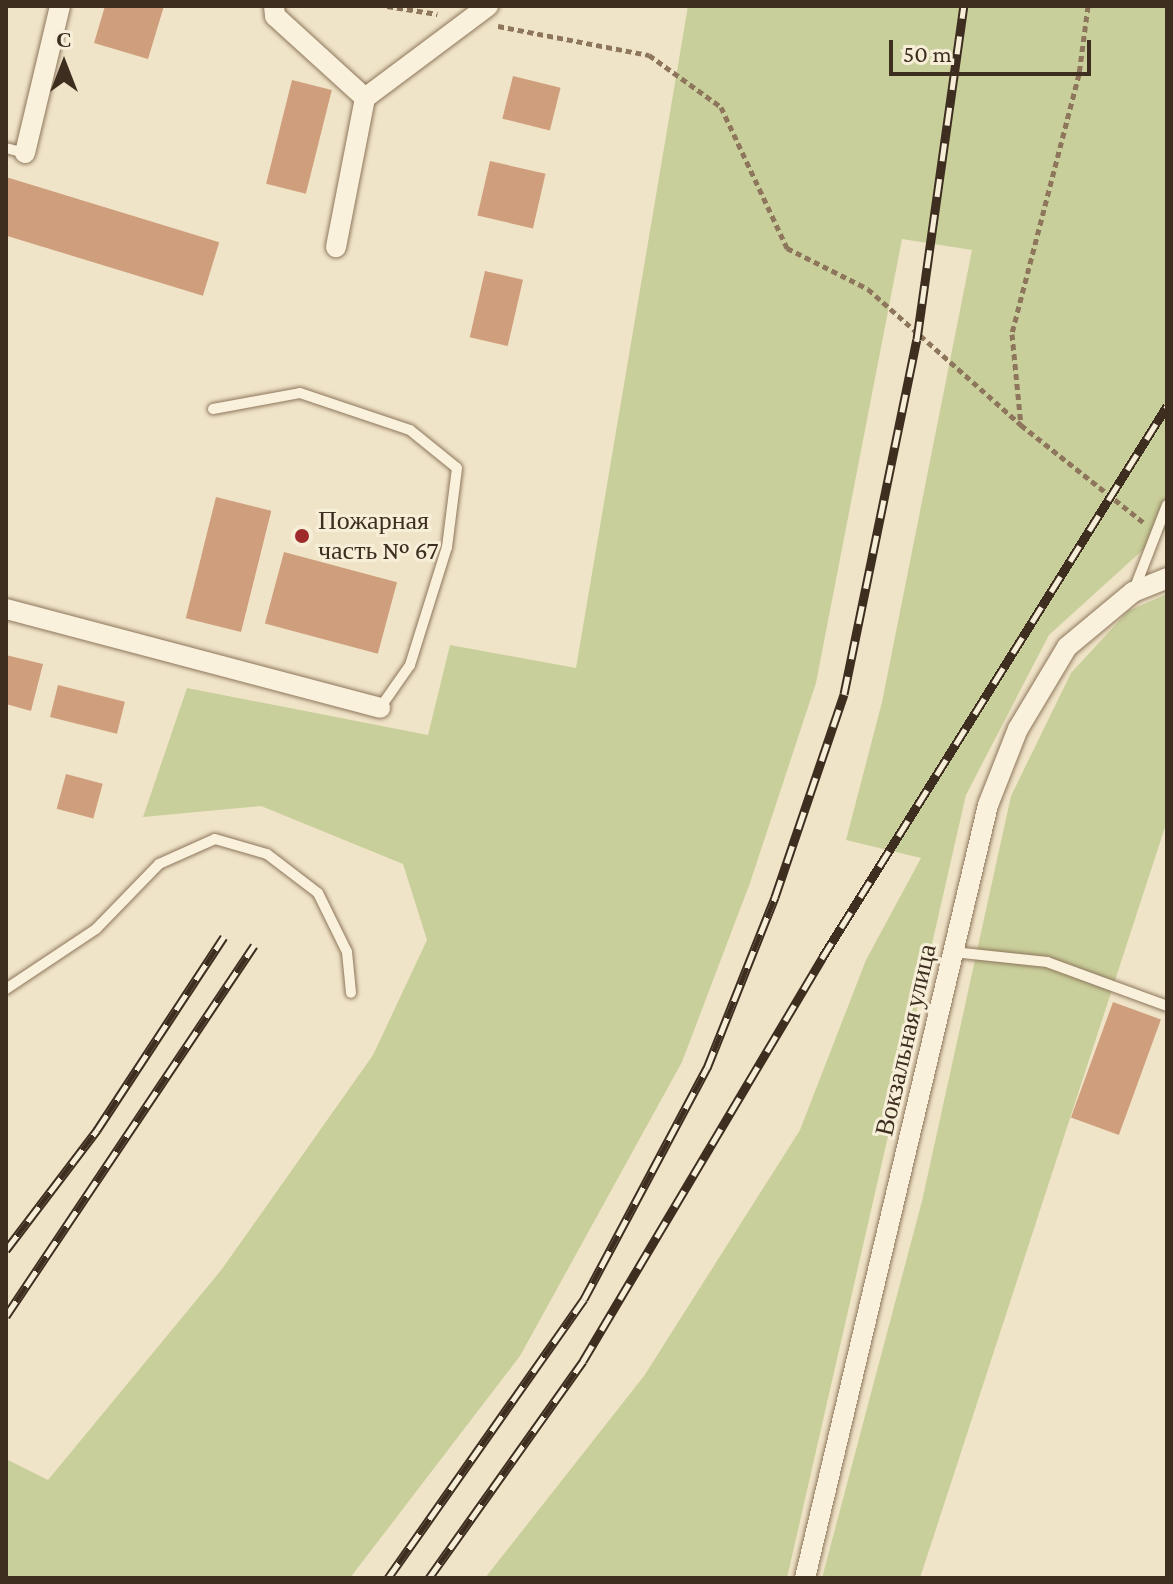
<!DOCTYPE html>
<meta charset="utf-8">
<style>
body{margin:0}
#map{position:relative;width:1173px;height:1584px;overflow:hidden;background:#f0e4c8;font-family:"Crimson Pro",serif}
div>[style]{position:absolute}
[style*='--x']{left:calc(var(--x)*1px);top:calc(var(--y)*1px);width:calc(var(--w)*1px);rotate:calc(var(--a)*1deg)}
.green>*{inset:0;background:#c9cf9b}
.building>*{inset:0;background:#cf9f7d;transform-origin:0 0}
.path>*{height:5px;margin-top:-2.5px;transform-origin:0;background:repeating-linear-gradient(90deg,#8d765c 0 6px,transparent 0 10px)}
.roads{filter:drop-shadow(0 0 2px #8d765c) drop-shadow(0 0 2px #8d765c)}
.lane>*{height:10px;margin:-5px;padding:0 5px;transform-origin:5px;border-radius:5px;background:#faf1dc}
.street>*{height:20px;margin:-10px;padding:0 10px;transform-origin:10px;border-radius:10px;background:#faf1dc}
.rail>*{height:9px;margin-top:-4.5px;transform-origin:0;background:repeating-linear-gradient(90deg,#f7eed8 0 18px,#3d2e20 0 36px);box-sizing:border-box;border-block:2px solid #3d2e20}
.dots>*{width:22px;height:22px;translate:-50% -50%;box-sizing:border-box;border:4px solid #f7eed8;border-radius:50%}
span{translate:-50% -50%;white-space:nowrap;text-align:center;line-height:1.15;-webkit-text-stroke:6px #f7eed8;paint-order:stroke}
.poi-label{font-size:26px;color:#3d2e20}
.left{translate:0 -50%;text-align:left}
.street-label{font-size:26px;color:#3d2e20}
.frame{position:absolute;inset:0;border:8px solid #3d2e20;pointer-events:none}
.north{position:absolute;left:24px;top:24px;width:80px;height:80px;-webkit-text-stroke:6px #f7eed8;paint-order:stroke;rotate:0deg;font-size:22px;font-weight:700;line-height:32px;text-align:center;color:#3d2e20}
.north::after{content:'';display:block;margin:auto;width:28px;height:36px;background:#3d2e20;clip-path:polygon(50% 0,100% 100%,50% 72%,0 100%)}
.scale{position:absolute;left:889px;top:40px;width:202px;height:36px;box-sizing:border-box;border:4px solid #3d2e20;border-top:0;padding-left:10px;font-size:24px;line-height:28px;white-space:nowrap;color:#3d2e20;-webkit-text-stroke:6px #f7eed8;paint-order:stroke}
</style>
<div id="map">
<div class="green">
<i style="clip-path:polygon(688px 6px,1167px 6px,1167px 528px,1049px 635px,966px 795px,787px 1578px,485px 1578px,644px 1376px,800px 1130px,866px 960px,921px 858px,846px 840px,882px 702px,972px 250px,902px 239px,816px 683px,750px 883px,682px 1062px,520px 1356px,350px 1578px,6px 1578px,6px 1459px,48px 1480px,222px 1269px,373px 1055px,427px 940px,403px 864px,261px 806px,143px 817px,187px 688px,428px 735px,450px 645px,576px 668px)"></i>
<i style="clip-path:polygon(1167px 594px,1167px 821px,920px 1578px,822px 1578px,922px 1201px,1011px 796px,1071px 673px,1128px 611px)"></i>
</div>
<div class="building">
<i style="clip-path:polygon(105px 6px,164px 6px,148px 59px,94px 43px)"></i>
<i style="left:513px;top:76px;width:49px;height:44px;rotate:14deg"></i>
<i style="left:292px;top:80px;width:41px;height:107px;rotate:14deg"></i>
<i style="left:490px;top:161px;width:57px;height:56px;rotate:13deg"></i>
<i style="left:6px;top:177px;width:223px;height:56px;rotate:17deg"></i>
<i style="left:485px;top:271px;width:39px;height:68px;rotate:13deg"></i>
<i style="left:216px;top:497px;width:57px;height:125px;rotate:14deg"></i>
<i style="left:284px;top:552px;width:117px;height:74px;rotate:15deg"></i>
<i style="clip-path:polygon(6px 655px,43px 664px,31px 711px,6px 704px)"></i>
<i style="left:58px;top:685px;width:69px;height:33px;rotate:14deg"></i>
<i style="left:66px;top:774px;width:38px;height:36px;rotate:15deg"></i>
<i style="left:1113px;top:1002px;width:51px;height:123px;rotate:20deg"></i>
</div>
<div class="path">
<i style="--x:387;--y:6;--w:51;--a:9.1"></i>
<i style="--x:1088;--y:6;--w:69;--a:97.5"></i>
<i style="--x:1079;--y:74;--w:268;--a:104.5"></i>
<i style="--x:1012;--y:334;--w:91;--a:84.4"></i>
<i style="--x:1021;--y:425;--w:156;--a:38.5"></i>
<i style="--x:498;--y:26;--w:154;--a:10.9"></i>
<i style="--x:649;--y:55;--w:89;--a:35.8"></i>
<i style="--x:721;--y:107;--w:156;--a:64.9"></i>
<i style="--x:787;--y:248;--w:91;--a:26.8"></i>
<i style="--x:868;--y:289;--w:205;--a:41.6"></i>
</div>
<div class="roads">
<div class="lane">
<i style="--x:6;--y:148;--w:20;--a:15"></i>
<i style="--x:213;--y:409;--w:88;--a:-10.4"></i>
<i style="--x:300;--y:393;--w:116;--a:18.6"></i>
<i style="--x:410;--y:430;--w:60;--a:39"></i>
<i style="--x:457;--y:468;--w:80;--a:97.2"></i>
<i style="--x:447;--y:547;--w:124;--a:107.4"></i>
<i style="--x:410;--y:665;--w:52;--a:124.9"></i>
<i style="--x:1134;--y:590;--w:91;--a:-68.8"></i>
<i style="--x:953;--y:952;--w:95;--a:6.1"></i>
<i style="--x:1047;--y:962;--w:128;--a:20.1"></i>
<i style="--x:6;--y:989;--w:108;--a:-33.7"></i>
<i style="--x:96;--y:929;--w:91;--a:-45.9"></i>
<i style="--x:159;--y:864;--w:61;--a:-24.1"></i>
<i style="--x:215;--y:839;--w:54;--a:16.1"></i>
<i style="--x:267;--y:854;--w:64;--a:37.4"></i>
<i style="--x:318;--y:893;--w:66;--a:63.8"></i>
<i style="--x:347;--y:952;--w:41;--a:84.4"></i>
</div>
<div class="street">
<i style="--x:274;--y:6;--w:10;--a:84"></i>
<i style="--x:275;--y:16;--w:122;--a:42.3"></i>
<i style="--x:365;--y:98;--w:152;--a:101"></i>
<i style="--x:365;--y:98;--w:154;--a:-36.8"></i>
<i style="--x:25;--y:153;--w:151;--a:-76.6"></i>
<i style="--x:6;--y:609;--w:387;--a:14.8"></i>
<i style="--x:805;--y:1578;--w:794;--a:-76.68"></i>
<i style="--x:988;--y:805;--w:82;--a:-68.5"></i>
<i style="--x:1018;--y:729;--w:96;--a:-59.1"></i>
<i style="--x:1067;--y:647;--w:86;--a:-39.8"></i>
<i style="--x:1133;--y:592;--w:37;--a:-22"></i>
</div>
</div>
<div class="rail">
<i style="--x:6;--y:1250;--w:151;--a:-52.8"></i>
<i style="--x:97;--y:1130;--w:231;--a:-56.7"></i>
<i style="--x:6;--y:1316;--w:446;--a:-56.2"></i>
<i style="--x:388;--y:1578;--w:341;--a:-54.9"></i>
<i style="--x:584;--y:1299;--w:262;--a:-62"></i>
<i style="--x:707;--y:1068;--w:184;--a:-68.3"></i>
<i style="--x:775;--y:897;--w:214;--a:-71.2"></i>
<i style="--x:844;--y:694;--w:362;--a:-78.4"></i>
<i style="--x:917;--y:339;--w:336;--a:-82"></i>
<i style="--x:429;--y:1578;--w:266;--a:-54.6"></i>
<i style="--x:583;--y:1361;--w:469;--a:-59.3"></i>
<i style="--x:822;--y:958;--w:651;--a:-57.99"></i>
</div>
<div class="dots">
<i style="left:302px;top:536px;background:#9e2a2b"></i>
</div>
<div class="poi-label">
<span class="left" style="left:318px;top:536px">Пожарная<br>часть № 67</span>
</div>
<div class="street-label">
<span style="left:906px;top:1040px;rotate:-77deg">Вокзальная улица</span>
</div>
<div class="frame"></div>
<div class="north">С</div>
<div class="scale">50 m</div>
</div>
